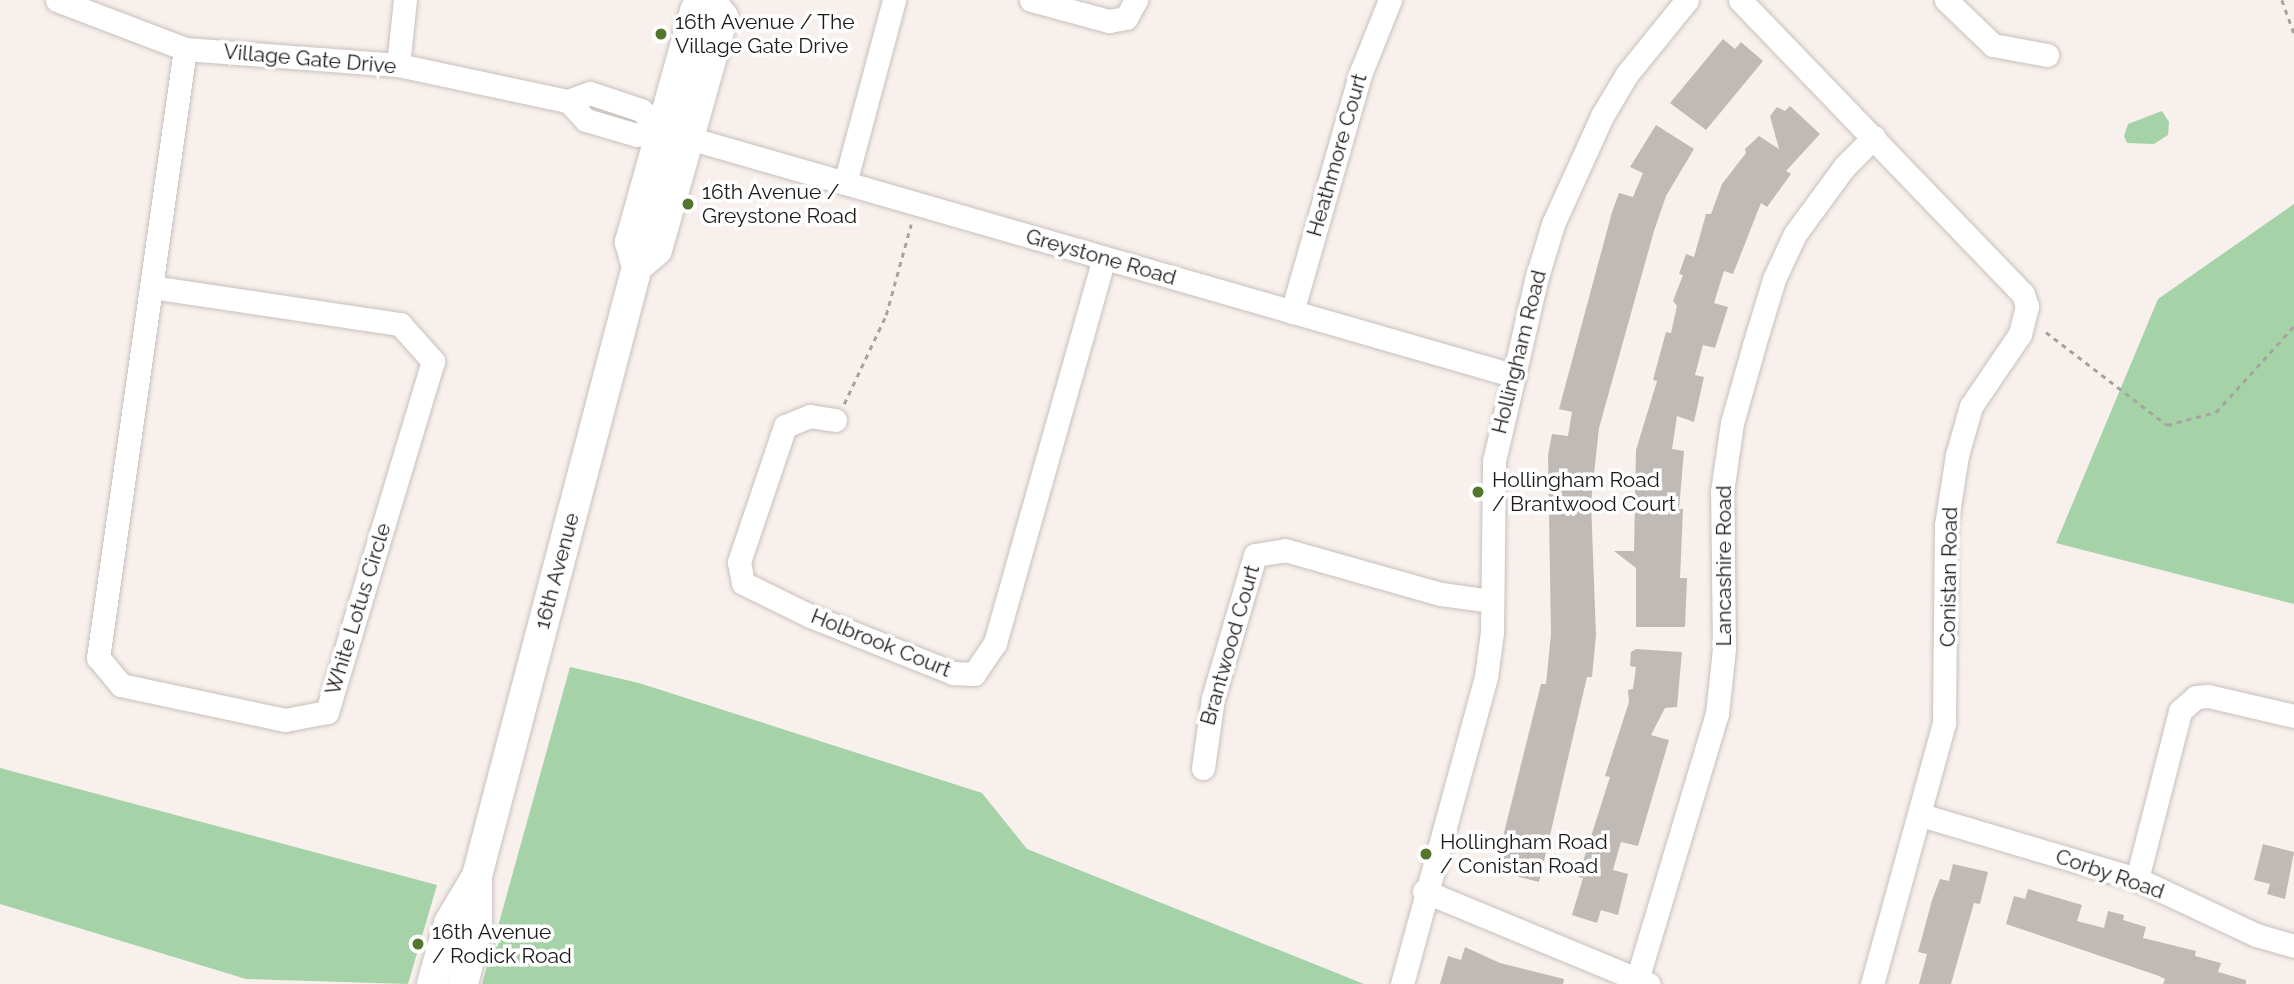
<!DOCTYPE html>
<style>
body{margin:0}
#map{position:relative;width:2294px;height:984px;overflow:hidden;background:#f8f0ec;font-family:Raleway,sans-serif}
div>[style]{position:absolute}
[style*='--x']{left:calc(var(--x)*1px);top:calc(var(--y)*1px);width:calc(var(--w)*1px);rotate:calc(var(--a)*1deg)}
.green>*{inset:0;background:#a6d2a8}
.building>*{inset:0;background:#c0bab6}
.path>*{height:2.5px;margin-top:-1.25px;transform-origin:0;background:repeating-linear-gradient(90deg,#a9a3a0 0 5px,transparent 0 10px)}
.roads{filter:drop-shadow(0 0 2px #c8c0bd) drop-shadow(0 0 2px #c8c0bd)}
.minor>*{height:23px;margin:-11.5px;padding:0 11.5px;transform-origin:11.5px;border-radius:11.5px;background:#fff}
.major>*{height:30px;margin:-15px;padding:0 15px;transform-origin:15px;border-radius:15px;background:#fff}
.dots>*{width:19px;height:19px;translate:-50% -50%;box-sizing:border-box;border:4px solid #fff;border-radius:50%}
span{translate:-50% -50%;white-space:nowrap;text-align:center;line-height:1.15;-webkit-text-stroke:7px #fff;paint-order:stroke}
.poi-label{font-size:21px;color:#1c1918}
.left{translate:0 -50%;text-align:left}
.street-label{font-size:21px;color:#1c1918}
</style>
<div id="map">
<div class="green">
<i style="clip-path:polygon(2162px 111px,2169px 122px,2168px 135px,2154px 144px,2127px 143px,2124px 136px,2128px 124px)"></i>
<i style="clip-path:polygon(2294px 204px,2294px 604px,2056px 543px,2158px 299px)"></i>
<i style="clip-path:polygon(570px 667px,639px 683px,982px 793px,1027px 849px,1364px 984px,482px 984px)"></i>
<i style="clip-path:polygon(0 768px,437px 885px,408px 984px,246px 979px,0 904px)"></i>
</div>
<div class="building">
<i style="clip-path:polygon(1723px 39px,1735px 49px,1741px 42px,1763px 61px,1706px 130px,1670px 103px)"></i>
<i style="clip-path:polygon(1790px 106px,1820px 134px,1786px 171px,1791px 174px,1767px 207px,1761px 203px,1733px 274px,1724px 271px,1714px 303px,1728px 307px,1715px 348px,1703px 345px,1695px 375px,1704px 377px,1694px 422px,1677px 416px,1672px 449px,1684px 451px,1679px 509px,1683px 509px,1680px 578px,1687px 578px,1685px 627px,1636px 627px,1636px 568px,1614px 551px,1634px 551px,1636px 450px,1657px 381px,1653px 380px,1658px 361px,1666px 332px,1671px 333px,1677px 306px,1673px 301px,1683px 275px,1679px 274px,1686px 254px,1694px 257px,1706px 214px,1711px 214px,1722px 184px,1746px 153px,1745px 149px,1759px 136px,1779px 149px,1770px 116px,1777px 107px,1785px 111px)"></i>
<i style="clip-path:polygon(1656px 125px,1694px 149px,1666px 196px,1654px 231px,1599px 428px,1591px 502px,1596px 635px,1592px 677px,1587px 677px,1539px 882px,1511px 875px,1513px 865px,1497px 861px,1541px 684px,1546px 684px,1551px 634px,1548px 455px,1552px 434px,1568px 436px,1572px 412px,1559px 409px,1612px 212px,1619px 193px,1633px 197px,1643px 173px,1630px 167px)"></i>
<i style="clip-path:polygon(1636px 649px,1682px 652px,1677px 707px,1665px 708px,1651px 735px,1669px 740px,1638px 846px,1621px 842px,1613px 870px,1628px 874px,1618px 915px,1601px 910px,1597px 923px,1572px 915px,1583px 878px,1578px 877px,1610px 777px,1605px 776px,1629px 702px,1628px 690px,1633px 689px,1636px 667px,1630px 666px,1631px 652px)"></i>
<i style="clip-path:polygon(2263px 844px,2294px 852px,2285px 899px,2267px 894px,2270px 884px,2254px 880px)"></i>
<i style="clip-path:polygon(1953px 864px,1988px 872px,1980px 904px,1974px 903px,1951px 984px,1919px 984px,1927px 954px,1918px 952px,1932px 900px,1940px 879px,1949px 881px)"></i>
<i style="clip-path:polygon(2028px 889px,2082px 905px,2077px 921px,2104px 928px,2108px 911px,2124px 915px,2123px 920px,2146px 927px,2143px 938px,2196px 951px,2195px 956px,2221px 963px,2218px 972px,2246px 980px,2246px 984px,2163px 984px,2165px 979px,2159px 976px,2006px 924px,2014px 896px,2025px 899px)"></i>
<i style="clip-path:polygon(1465px 947px,1500px 963px,1564px 979px,1563px 984px,1440px 984px,1448px 956px,1461px 960px)"></i>
</div>
<div class="path">
<i style="--x:2282;--y:0;--w:35;--a:70"></i>
<i style="--x:2046;--y:332;--w:153;--a:37.5"></i>
<i style="--x:2167;--y:425;--w:51;--a:-14.9"></i>
<i style="--x:2216;--y:412;--w:116;--a:-47.8"></i>
<i style="--x:844;--y:404;--w:98;--a:-64.7"></i>
<i style="--x:886;--y:315;--w:94;--a:-74.6"></i>
</div>
<div class="roads">
<div class="minor">
<i style="--x:57;--y:0;--w:137;--a:20.9"></i>
<i style="--x:185;--y:49;--w:214;--a:4.3"></i>
<i style="--x:398;--y:65;--w:174;--a:12"></i>
<i style="--x:568;--y:101;--w:23;--a:-20"></i>
<i style="--x:590;--y:93;--w:54;--a:18.4"></i>
<i style="--x:641;--y:110;--w:28;--a:45"></i>
<i style="--x:661;--y:130;--w:886;--a:16.06"></i>
<i style="--x:1031;--y:0;--w:81;--a:15.1"></i>
<i style="--x:1109;--y:21;--w:17;--a:-10"></i>
<i style="--x:1126;--y:18;--w:21;--a:-61"></i>
<i style="--x:1740;--y:0;--w:408;--a:46.1"></i>
<i style="--x:2023;--y:294;--w:13;--a:72"></i>
<i style="--x:2027;--y:306;--w:29;--a:104"></i>
<i style="--x:2020;--y:334;--w:87;--a:124.2"></i>
<i style="--x:1971;--y:406;--w:51;--a:105.9"></i>
<i style="--x:1957;--y:455;--w:71;--a:98.9"></i>
<i style="--x:1946;--y:525;--w:198;--a:90.6"></i>
<i style="--x:1944;--y:723;--w:271;--a:105.4"></i>
<i style="--x:1946;--y:0;--w:65;--a:43.8"></i>
<i style="--x:1993;--y:45;--w:55;--a:10.5"></i>
<i style="--x:398;--y:65;--w:65;--a:-83.9"></i>
<i style="--x:568;--y:101;--w:26;--a:47"></i>
<i style="--x:586;--y:120;--w:53;--a:16.4"></i>
<i style="--x:637;--y:135;--w:25;--a:-12"></i>
<i style="--x:845;--y:183;--w:189;--a:-75"></i>
<i style="--x:152;--y:287;--w:251;--a:8.5"></i>
<i style="--x:400;--y:324;--w:50;--a:48.3"></i>
<i style="--x:433;--y:361;--w:367;--a:106.8"></i>
<i style="--x:327;--y:712;--w:43;--a:169.2"></i>
<i style="--x:285;--y:720;--w:168;--a:-168"></i>
<i style="--x:121;--y:685;--w:35;--a:-130"></i>
<i style="--x:98;--y:658;--w:615;--a:-81.87"></i>
<i style="--x:1292;--y:312;--w:250;--a:-74"></i>
<i style="--x:1361;--y:72;--w:78;--a:-68.1"></i>
<i style="--x:835;--y:420;--w:25;--a:-171"></i>
<i style="--x:810;--y:416;--w:27;--a:158"></i>
<i style="--x:785;--y:426;--w:144;--a:108.7"></i>
<i style="--x:739;--y:562;--w:21;--a:79"></i>
<i style="--x:743;--y:583;--w:72;--a:26.2"></i>
<i style="--x:808;--y:615;--w:156;--a:21.8"></i>
<i style="--x:953;--y:673;--w:21;--a:3"></i>
<i style="--x:974;--y:674;--w:37;--a:-56"></i>
<i style="--x:995;--y:643;--w:400;--a:-74.2"></i>
<i style="--x:1203;--y:768;--w:71;--a:-81.9"></i>
<i style="--x:1213;--y:698;--w:149;--a:-73.6"></i>
<i style="--x:1255;--y:555;--w:30;--a:-9"></i>
<i style="--x:1285;--y:550;--w:162;--a:15.8"></i>
<i style="--x:1441;--y:594;--w:50;--a:8"></i>
<i style="--x:1921;--y:815;--w:225;--a:16.5"></i>
<i style="--x:2137;--y:879;--w:132;--a:25.2"></i>
<i style="--x:2256;--y:935;--w:40;--a:16"></i>
<i style="--x:2137;--y:879;--w:173;--a:-75.6"></i>
<i style="--x:2180;--y:711;--w:21;--a:-41"></i>
<i style="--x:2196;--y:697;--w:12;--a:-5"></i>
<i style="--x:2208;--y:696;--w:88;--a:13.1"></i>
<i style="--x:1424;--y:891;--w:243;--a:22.5"></i>
<i style="--x:1637;--y:980;--w:278;--a:-73.3"></i>
<i style="--x:1717;--y:714;--w:66;--a:-83.9"></i>
<i style="--x:1724;--y:648;--w:156;--a:-90.7"></i>
<i style="--x:1722;--y:492;--w:70;--a:-81.8"></i>
<i style="--x:1732;--y:423;--w:81;--a:-74.2"></i>
<i style="--x:1754;--y:345;--w:69;--a:-73.1"></i>
<i style="--x:1774;--y:279;--w:50;--a:-65"></i>
<i style="--x:1795;--y:234;--w:84;--a:-53.7"></i>
<i style="--x:1845;--y:166;--w:41;--a:-45"></i>
<i style="--x:1402;--y:984;--w:318;--a:-74.7"></i>
<i style="--x:1486;--y:677;--w:45;--a:-82.4"></i>
<i style="--x:1492;--y:632;--w:171;--a:-89.3"></i>
<i style="--x:1494;--y:461;--w:186;--a:-76.9"></i>
<i style="--x:1536;--y:280;--w:59;--a:-73.1"></i>
<i style="--x:1553;--y:224;--w:119;--a:-65.6"></i>
<i style="--x:1602;--y:116;--w:49;--a:-59.2"></i>
<i style="--x:1627;--y:74;--w:95;--a:-51"></i>
</div>
<div class="major">
<i style="--x:637;--y:267;--w:26;--a:-40"></i>
<i style="--x:657;--y:250;--w:116;--a:-74.1"></i>
<i style="--x:689;--y:138;--w:126;--a:-74.3"></i>
<i style="--x:723;--y:17;--w:20;--a:-127"></i>
<i style="--x:432;--y:984;--w:63;--a:-74.4"></i>
<i style="--x:449;--y:923;--w:55;--a:-59.2"></i>
<i style="--x:463;--y:984;--w:57;--a:-75.7"></i>
<i style="--x:477;--y:929;--w:53;--a:-90"></i>
<i style="--x:477;--y:876;--w:630;--a:-75.28"></i>
<i style="--x:637;--y:267;--w:26;--a:-106"></i>
<i style="--x:630;--y:242;--w:240;--a:-74.3"></i>
<i style="--x:695;--y:11;--w:20;--a:-33"></i>
</div>
</div>
<div class="dots">
<i style="left:661px;top:34px;background:#53752c"></i>
<i style="left:688px;top:204px;background:#53752c"></i>
<i style="left:1478px;top:492px;background:#53752c"></i>
<i style="left:1426px;top:854px;background:#53752c"></i>
<i style="left:418px;top:944px;background:#53752c"></i>
</div>
<div class="poi-label">
<span class="left" style="left:675px;top:34px">16th Avenue / The<br>Village Gate Drive</span>
<span class="left" style="left:702px;top:204px">16th Avenue /<br>Greystone Road</span>
<span class="left" style="left:1492px;top:492px">Hollingham Road<br>/ Brantwood Court</span>
<span class="left" style="left:1440px;top:854px">Hollingham Road<br>/ Conistan Road</span>
<span class="left" style="left:432px;top:944px">16th Avenue<br>/ Rodick Road</span>
</div>
<div class="street-label">
<span style="left:310px;top:59px;rotate:5deg">Village Gate Drive</span>
<span style="left:1337px;top:155px;rotate:-74deg">Heathmore Court</span>
<span style="left:1101px;top:257px;rotate:16deg">Greystone Road</span>
<span style="left:1519px;top:352px;rotate:-76deg">Hollingham Road</span>
<span style="left:1724px;top:566px;rotate:-90deg">Lancashire Road</span>
<span style="left:557px;top:571px;rotate:-75deg">16th Avenue</span>
<span style="left:1949px;top:577px;rotate:-89deg">Conistan Road</span>
<span style="left:358px;top:609px;rotate:-73deg">White Lotus Circle</span>
<span style="left:881px;top:643px;rotate:22deg">Holbrook Court</span>
<span style="left:1230px;top:645px;rotate:-74deg">Brantwood Court</span>
<span style="left:2110px;top:874px;rotate:19deg">Corby Road</span>
</div>
</div>
